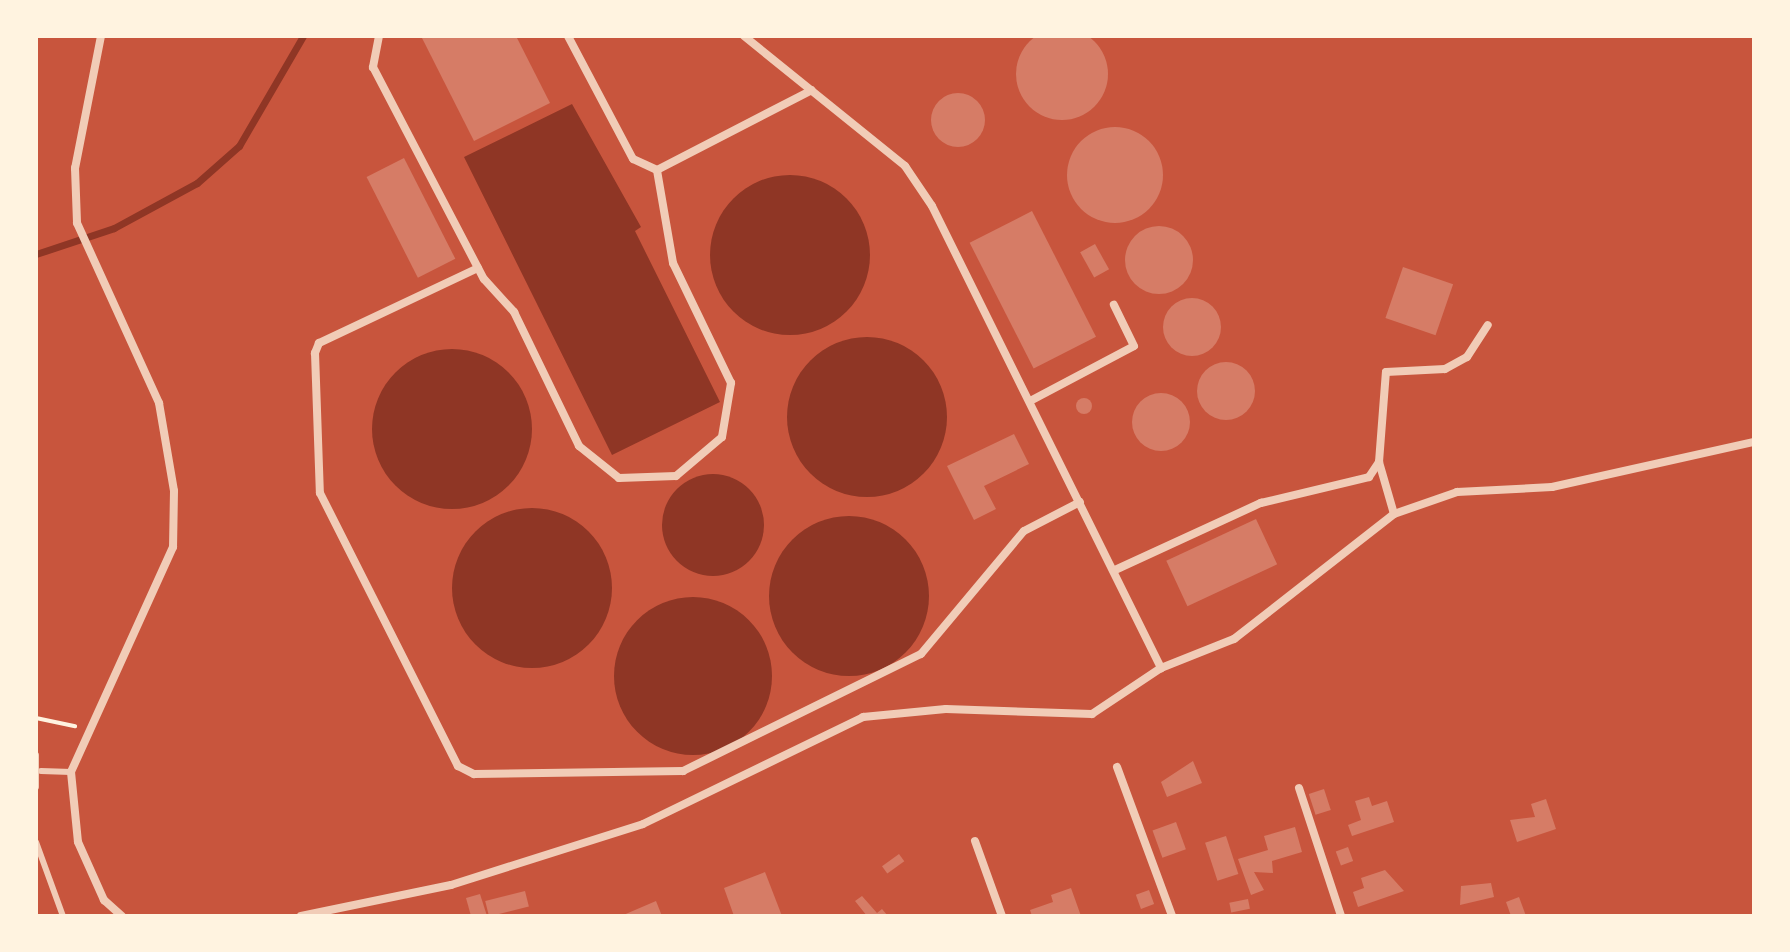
<!DOCTYPE html>
<style>
body{margin:0}
#map{position:relative;width:1790px;height:952px;overflow:hidden;background:#c8553d;font-family:"Source Sans 3",sans-serif}
div>[style]{position:absolute}
[style*='--x']{left:calc(var(--x)*1px);top:calc(var(--y)*1px);width:calc(var(--w)*1px);rotate:calc(var(--a)*1deg)}
.water>*{inset:0;background:#8f3625}
.round{border-radius:50%}
.stream>*{height:7px;margin:-3.5px;padding:0 3.5px;transform-origin:3.5px;border-radius:3.5px;background:#8f3625}
.building>*{inset:0;background:#d67c66;transform-origin:0 0}
.path>*{height:4px;margin:-2px;padding:0 2px;transform-origin:2px;border-radius:2px;background:#fff3e0}
.service>*{height:6px;margin:-3px;padding:0 3px;transform-origin:3px;border-radius:3px;background:#f1ccb7}
.minor>*{height:8px;margin:-4px;padding:0 4px;transform-origin:4px;border-radius:4px;background:#f1ccb7}
span{translate:-50% -50%;white-space:nowrap;text-align:center;line-height:1.15;-webkit-text-stroke:6px #fff3e0;paint-order:stroke}
.frame{position:absolute;inset:0;border:38px solid #fff3e0;pointer-events:none}
</style>
<div id="map">
<div class="water">
<i style="clip-path:polygon(572px 104px,641px 227px,635px 231px,720px 402px,612px 455px,464px 157px)"></i>
<i class="round" style="left:710px;top:175px;width:160px;height:160px"></i>
<i class="round" style="left:787px;top:337px;width:160px;height:160px"></i>
<i class="round" style="left:372px;top:349px;width:160px;height:160px"></i>
<i class="round" style="left:662px;top:474px;width:102px;height:102px"></i>
<i class="round" style="left:452px;top:508px;width:160px;height:160px"></i>
<i class="round" style="left:769px;top:516px;width:160px;height:160px"></i>
<i class="round" style="left:614px;top:597px;width:158px;height:158px"></i>
</div>
<div class="stream">
<i style="--x:36;--y:254;--w:82;--a:-18.4"></i>
<i style="--x:114;--y:228;--w:94;--a:-28.5"></i>
<i style="--x:197;--y:183;--w:56;--a:-41.4"></i>
<i style="--x:239;--y:146;--w:127;--a:-59.8"></i>
</div>
<div class="building">
<i class="round" style="left:1016px;top:28px;width:92px;height:92px"></i>
<i style="clip-path:polygon(421px 36px,516px 36px,550px 103px,474px 141px)"></i>
<i class="round" style="left:931px;top:93px;width:54px;height:54px"></i>
<i class="round" style="left:1067px;top:127px;width:96px;height:96px"></i>
<i style="left:404px;top:158px;width:113px;height:42px;rotate:63deg"></i>
<i style="left:1032px;top:211px;width:141px;height:70px;rotate:63deg"></i>
<i class="round" style="left:1125px;top:226px;width:68px;height:68px"></i>
<i style="left:1095px;top:244px;width:29px;height:17px;rotate:61deg"></i>
<i style="left:1403px;top:267px;width:53px;height:54px;rotate:19deg"></i>
<i class="round" style="left:1163px;top:298px;width:58px;height:58px"></i>
<i class="round" style="left:1197px;top:362px;width:58px;height:58px"></i>
<i class="round" style="left:1132px;top:393px;width:58px;height:58px"></i>
<i class="round" style="left:1076px;top:398px;width:16px;height:16px"></i>
<i style="clip-path:polygon(1014px 434px,1029px 464px,984px 486px,996px 509px,974px 520px,947px 466px)"></i>
<i style="left:1256px;top:519px;width:50px;height:99px;rotate:65deg"></i>
<i style="clip-path:polygon(1193px 761px,1202px 783px,1167px 797px,1161px 782px)"></i>
<i style="left:1324px;top:789px;width:22px;height:16px;rotate:72deg"></i>
<i style="clip-path:polygon(1369px 797px,1372px 806px,1387px 801px,1394px 822px,1352px 836px,1348px 825px,1361px 820px,1355px 801px)"></i>
<i style="clip-path:polygon(1546px 799px,1556px 829px,1517px 842px,1510px 820px,1535px 817px,1531px 804px)"></i>
<i style="left:1176px;top:822px;width:29px;height:25px;rotate:70deg"></i>
<i style="clip-path:polygon(1295px 827px,1302px 852px,1272px 861px,1273px 873px,1254px 872px,1264px 890px,1251px 895px,1238px 859px,1268px 850px,1264px 836px)"></i>
<i style="left:1226px;top:836px;width:40px;height:22px;rotate:72deg"></i>
<i style="left:1348px;top:847px;width:15px;height:13px;rotate:70deg"></i>
<i style="left:899px;top:854px;width:9px;height:21px;rotate:54deg"></i>
<i style="clip-path:polygon(1385px 870px,1404px 891px,1358px 907px,1353px 892px,1364px 888px,1361px 878px)"></i>
<i style="clip-path:polygon(765px 872px,782px 916px,734px 916px,724px 888px)"></i>
<i style="clip-path:polygon(1491px 883px,1494px 897px,1460px 905px,1461px 886px)"></i>
<i style="clip-path:polygon(1071px 888px,1081px 916px,1032px 916px,1030px 910px,1053px 902px,1051px 895px)"></i>
<i style="left:1149px;top:890px;width:15px;height:14px;rotate:70deg"></i>
<i style="left:525px;top:891px;width:16px;height:41px;rotate:76deg"></i>
<i style="clip-path:polygon(480px 894px,487px 916px,471px 916px,466px 898px)"></i>
<i style="clip-path:polygon(862px 896px,877px 913px,882px 909px,888px 916px,867px 916px,855px 901px)"></i>
<i style="clip-path:polygon(1519px 897px,1526px 916px,1511px 916px,1506px 902px)"></i>
<i style="left:1248px;top:899px;width:10px;height:19px;rotate:79deg"></i>
<i style="clip-path:polygon(656px 901px,662px 916px,621px 916px)"></i>
</div>
<div class="path">
<i style="--x:36;--y:718;--w:40;--a:12"></i>
</div>
<div class="service">
<i style="--x:36;--y:755;--w:32;--a:90"></i>
<i style="--x:41;--y:771;--w:30;--a:2"></i>
<i style="--x:36;--y:842;--w:79;--a:70"></i>
</div>
<div class="minor">
<i style="--x:101;--y:36;--w:135;--a:101.1"></i>
<i style="--x:75;--y:168;--w:55;--a:87.9"></i>
<i style="--x:77;--y:223;--w:198;--a:65.5"></i>
<i style="--x:159;--y:403;--w:89;--a:80.3"></i>
<i style="--x:174;--y:491;--w:56;--a:91"></i>
<i style="--x:173;--y:547;--w:247;--a:114.4"></i>
<i style="--x:71;--y:772;--w:70;--a:84.3"></i>
<i style="--x:78;--y:842;--w:64;--a:65.9"></i>
<i style="--x:104;--y:900;--w:24;--a:42"></i>
<i style="--x:379;--y:36;--w:32;--a:101"></i>
<i style="--x:373;--y:67;--w:239;--a:62.4"></i>
<i style="--x:484;--y:279;--w:45;--a:47.7"></i>
<i style="--x:514;--y:312;--w:149;--a:64.1"></i>
<i style="--x:579;--y:446;--w:51;--a:38.7"></i>
<i style="--x:619;--y:478;--w:57;--a:-2"></i>
<i style="--x:676;--y:476;--w:60;--a:-40.3"></i>
<i style="--x:722;--y:437;--w:55;--a:-80.5"></i>
<i style="--x:731;--y:383;--w:133;--a:-115.8"></i>
<i style="--x:673;--y:263;--w:94;--a:-99.8"></i>
<i style="--x:657;--y:170;--w:26;--a:-155"></i>
<i style="--x:633;--y:159;--w:139;--a:-117.9"></i>
<i style="--x:744;--y:36;--w:207;--a:38.9"></i>
<i style="--x:905;--y:166;--w:48;--a:56"></i>
<i style="--x:932;--y:206;--w:516;--a:63.63"></i>
<i style="--x:657;--y:170;--w:174;--a:-27.3"></i>
<i style="--x:478;--y:268;--w:176;--a:154.7"></i>
<i style="--x:319;--y:343;--w:11;--a:112"></i>
<i style="--x:315;--y:353;--w:140;--a:88"></i>
<i style="--x:320;--y:493;--w:306;--a:63.2"></i>
<i style="--x:458;--y:766;--w:18;--a:27"></i>
<i style="--x:474;--y:774;--w:209;--a:-0.8"></i>
<i style="--x:683;--y:771;--w:265;--a:-26.2"></i>
<i style="--x:921;--y:654;--w:160;--a:-50.1"></i>
<i style="--x:1024;--y:531;--w:63;--a:-27.4"></i>
<i style="--x:1032;--y:400;--w:115;--a:-27.9"></i>
<i style="--x:1134;--y:346;--w:46;--a:-116"></i>
<i style="--x:1379;--y:462;--w:54;--a:73.9"></i>
<i style="--x:1115;--y:570;--w:161;--a:-24.7"></i>
<i style="--x:1261;--y:503;--w:111;--a:-13.5"></i>
<i style="--x:1369;--y:477;--w:18;--a:-56"></i>
<i style="--x:1379;--y:462;--w:90;--a:-85.6"></i>
<i style="--x:1386;--y:372;--w:59;--a:-2.9"></i>
<i style="--x:1445;--y:369;--w:25;--a:-29"></i>
<i style="--x:1467;--y:357;--w:38;--a:-57"></i>
<i style="--x:1117;--y:767;--w:159;--a:69.7"></i>
<i style="--x:1299;--y:788;--w:135;--a:71.8"></i>
<i style="--x:975;--y:841;--w:80;--a:70.2"></i>
<i style="--x:301;--y:916;--w:153;--a:-11.7"></i>
<i style="--x:451;--y:885;--w:201;--a:-17.6"></i>
<i style="--x:643;--y:824;--w:245;--a:-25.9"></i>
<i style="--x:863;--y:717;--w:83;--a:-5.5"></i>
<i style="--x:946;--y:709;--w:146;--a:2"></i>
<i style="--x:1092;--y:714;--w:83;--a:-33.7"></i>
<i style="--x:1161;--y:668;--w:79;--a:-21.7"></i>
<i style="--x:1234;--y:639;--w:203;--a:-38"></i>
<i style="--x:1394;--y:514;--w:67;--a:-19.2"></i>
<i style="--x:1457;--y:492;--w:95;--a:-3"></i>
<i style="--x:1552;--y:487;--w:207;--a:-12.6"></i>
</div>
<div class="frame"></div>
</div>
